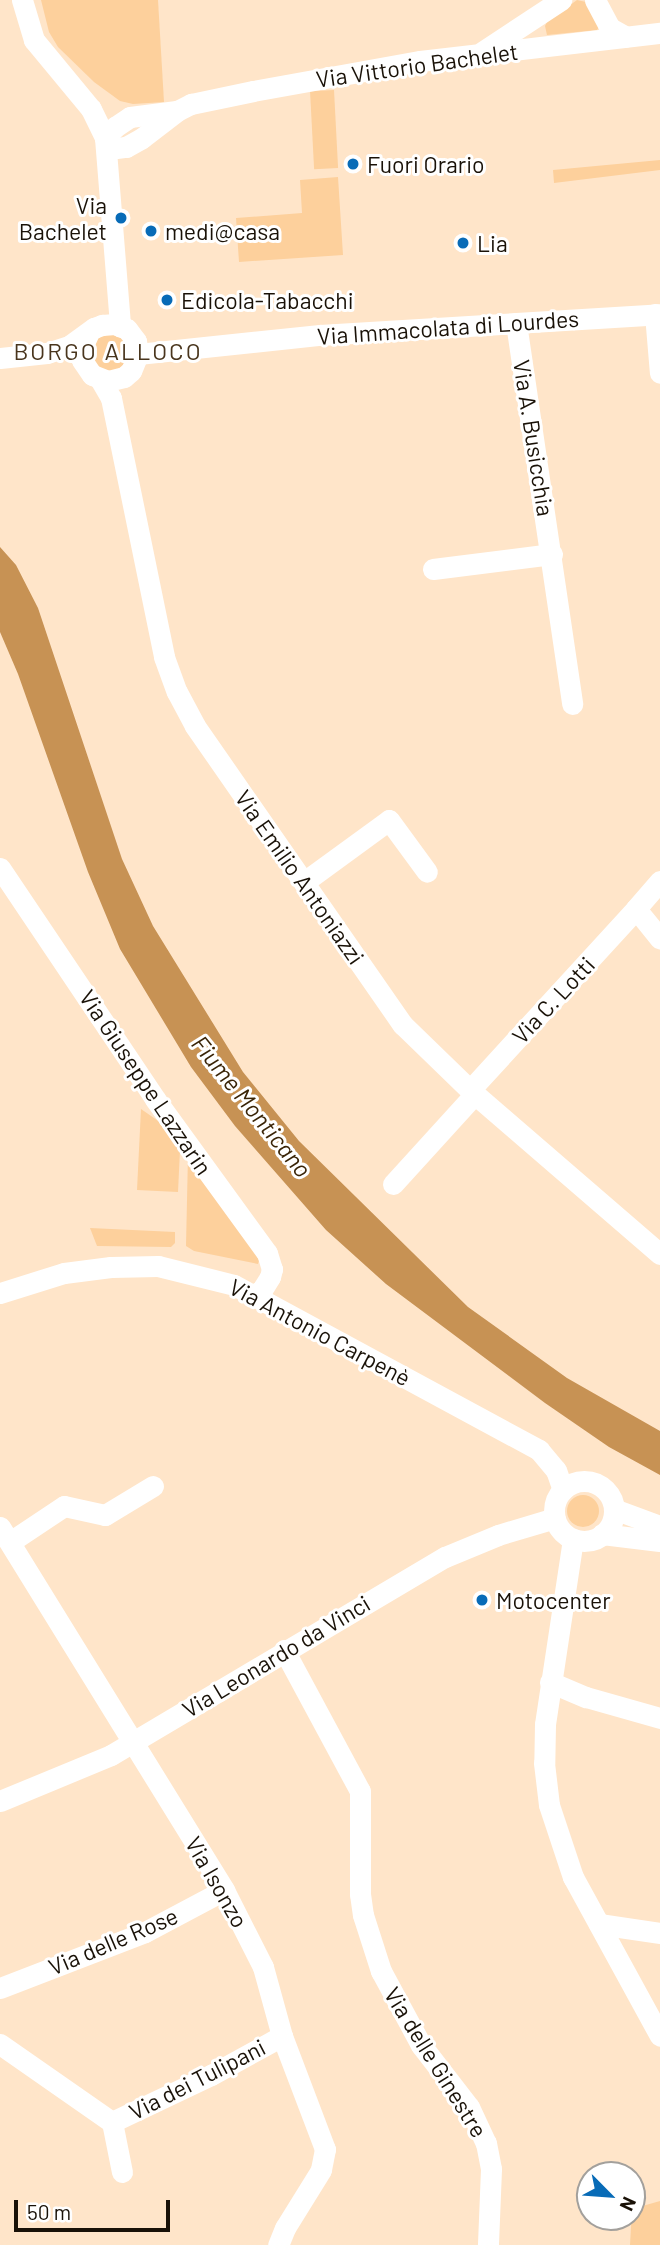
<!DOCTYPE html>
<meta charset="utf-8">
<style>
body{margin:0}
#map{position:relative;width:660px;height:2245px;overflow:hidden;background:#ffe5c9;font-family:Barlow,sans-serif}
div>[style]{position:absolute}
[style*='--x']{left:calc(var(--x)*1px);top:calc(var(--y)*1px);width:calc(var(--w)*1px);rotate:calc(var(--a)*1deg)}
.green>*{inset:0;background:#fdd09c;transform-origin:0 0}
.round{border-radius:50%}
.water>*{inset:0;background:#c79254}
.minor>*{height:21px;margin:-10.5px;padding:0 10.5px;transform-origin:10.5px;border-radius:10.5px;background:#fff}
.minor>.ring{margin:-10.5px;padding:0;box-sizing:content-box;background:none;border:21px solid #fff;border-radius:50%}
.dots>*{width:19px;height:19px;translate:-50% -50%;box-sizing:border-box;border:4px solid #fff;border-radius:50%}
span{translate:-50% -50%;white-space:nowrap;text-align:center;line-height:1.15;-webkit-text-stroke:6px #fff;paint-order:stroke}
.street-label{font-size:23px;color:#191107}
.poi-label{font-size:23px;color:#191107}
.left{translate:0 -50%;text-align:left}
.right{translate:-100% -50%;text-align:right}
.neighbourhood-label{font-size:24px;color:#49351d;letter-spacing:2px}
.water-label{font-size:24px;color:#3a2407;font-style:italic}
.north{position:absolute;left:576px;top:2161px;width:70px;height:70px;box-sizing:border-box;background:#fff;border:2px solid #a3a09c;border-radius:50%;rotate:115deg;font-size:19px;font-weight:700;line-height:28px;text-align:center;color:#191107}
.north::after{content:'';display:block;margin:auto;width:24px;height:32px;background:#086bb7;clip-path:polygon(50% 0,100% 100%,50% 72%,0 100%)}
.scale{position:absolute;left:14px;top:2200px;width:156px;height:32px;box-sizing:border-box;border:4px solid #191107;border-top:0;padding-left:9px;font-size:21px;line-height:24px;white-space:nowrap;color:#191107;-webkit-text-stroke:5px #fff;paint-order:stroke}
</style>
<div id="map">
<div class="green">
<i style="clip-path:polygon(41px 0,158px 0,164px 102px,133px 104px,120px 101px,94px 82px,58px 47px,49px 32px)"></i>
<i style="clip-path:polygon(577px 0,586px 2px,599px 27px,597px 30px,547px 35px,545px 26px,547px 22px)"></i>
<i style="left:334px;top:90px;width:78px;height:24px;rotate:87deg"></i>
<i style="clip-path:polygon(660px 160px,660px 170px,554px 183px,553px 170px)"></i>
<i style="clip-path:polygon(338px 177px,343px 255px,239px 262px,236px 218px,302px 213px,300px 180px)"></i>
<i style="clip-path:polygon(108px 331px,126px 339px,129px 360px,113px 374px,93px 366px,89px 347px,91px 341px)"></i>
<i style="clip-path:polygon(141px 1109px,164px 1125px,180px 1150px,178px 1192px,137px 1190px)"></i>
<i style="clip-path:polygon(188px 1155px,260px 1257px,258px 1264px,194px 1251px,186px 1246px)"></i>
<i style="clip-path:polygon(90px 1228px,175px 1232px,175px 1243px,171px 1247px,97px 1246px)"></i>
<i class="round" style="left:567px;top:1495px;width:32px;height:32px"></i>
<i style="clip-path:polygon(660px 2201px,660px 2245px,630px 2245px,632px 2209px)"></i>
</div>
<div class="water">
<i style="clip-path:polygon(0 547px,16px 565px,38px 608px,122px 859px,153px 926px,243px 1072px,299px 1141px,468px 1307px,567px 1378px,660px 1431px,660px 1475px,609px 1447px,545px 1403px,386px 1284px,326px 1230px,235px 1126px,191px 1067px,120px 949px,88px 872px,18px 674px,0 632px)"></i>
</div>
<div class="minor">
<i style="--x:22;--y:0;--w:42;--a:73.3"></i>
<i style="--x:34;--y:40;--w:89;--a:50.4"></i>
<i style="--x:91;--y:109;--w:32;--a:64"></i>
<i style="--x:105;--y:138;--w:189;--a:85.4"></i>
<i style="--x:595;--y:0;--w:32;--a:62"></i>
<i style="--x:610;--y:28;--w:18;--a:29"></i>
<i style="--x:482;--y:52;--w:95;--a:-33.4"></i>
<i style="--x:105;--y:138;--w:15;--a:-48"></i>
<i style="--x:115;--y:127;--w:18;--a:-34"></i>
<i style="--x:130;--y:117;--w:45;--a:-7.6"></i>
<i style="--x:109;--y:149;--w:17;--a:-7"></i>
<i style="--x:126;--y:147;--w:18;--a:-29"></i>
<i style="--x:142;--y:138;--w:44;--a:-37.6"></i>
<i style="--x:177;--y:111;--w:16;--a:-27"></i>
<i style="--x:191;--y:104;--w:63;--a:-11.8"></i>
<i style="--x:253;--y:91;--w:170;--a:-10.2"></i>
<i style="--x:420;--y:61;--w:242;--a:-6.7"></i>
<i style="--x:655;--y:314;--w:59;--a:85.2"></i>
<i style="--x:516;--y:323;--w:385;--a:81.6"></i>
<i style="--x:138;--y:354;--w:183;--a:-6"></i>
<i style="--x:320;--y:335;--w:341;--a:-3.5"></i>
<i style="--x:0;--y:358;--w:47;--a:-6.1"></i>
<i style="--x:47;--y:353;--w:23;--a:-18"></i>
<i style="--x:69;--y:346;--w:31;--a:-36"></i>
<i style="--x:94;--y:328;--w:9;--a:-21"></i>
<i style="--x:102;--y:325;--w:13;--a:-4"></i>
<i style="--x:115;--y:324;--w:13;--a:23"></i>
<i style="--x:127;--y:329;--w:15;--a:53"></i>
<i style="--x:136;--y:341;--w:13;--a:81"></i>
<i style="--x:138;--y:354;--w:18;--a:112"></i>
<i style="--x:131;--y:371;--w:9;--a:139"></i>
<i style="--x:124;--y:377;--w:16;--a:166"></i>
<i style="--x:108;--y:381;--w:17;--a:-159"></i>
<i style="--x:92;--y:375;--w:18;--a:-124"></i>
<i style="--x:82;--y:360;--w:10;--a:-96"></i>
<i style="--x:81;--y:350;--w:17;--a:-66"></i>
<i style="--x:100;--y:379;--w:22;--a:60"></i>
<i style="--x:111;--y:398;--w:264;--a:78.4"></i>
<i style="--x:164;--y:657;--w:37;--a:70"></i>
<i style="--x:177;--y:692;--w:38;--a:62"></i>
<i style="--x:195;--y:726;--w:364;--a:55.2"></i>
<i style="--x:403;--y:1025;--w:93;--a:44.1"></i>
<i style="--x:470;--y:1090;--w:251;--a:40.8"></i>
<i style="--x:433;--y:569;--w:120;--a:-7.2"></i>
<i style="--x:0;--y:868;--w:278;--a:56.1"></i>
<i style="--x:155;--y:1099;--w:190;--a:54"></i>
<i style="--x:267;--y:1253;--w:17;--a:73"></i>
<i style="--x:272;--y:1269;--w:8;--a:104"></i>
<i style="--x:270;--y:1277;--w:15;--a:122"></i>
<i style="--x:262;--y:1290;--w:8;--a:150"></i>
<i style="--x:660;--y:881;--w:37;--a:131"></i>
<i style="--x:636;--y:909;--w:38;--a:51"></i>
<i style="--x:304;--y:882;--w:105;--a:-36.1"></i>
<i style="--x:389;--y:820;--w:64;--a:53.8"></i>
<i style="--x:470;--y:1090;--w:246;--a:-47.5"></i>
<i style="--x:393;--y:1184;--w:122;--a:-47.7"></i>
<i style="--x:0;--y:1293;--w:67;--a:-17.4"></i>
<i style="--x:64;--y:1273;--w:47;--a:-7.3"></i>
<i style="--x:111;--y:1267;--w:47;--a:-1.2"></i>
<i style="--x:158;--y:1266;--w:78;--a:14"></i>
<i style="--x:234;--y:1285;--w:347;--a:28.4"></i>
<i style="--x:539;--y:1450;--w:26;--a:50"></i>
<i style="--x:556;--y:1470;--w:21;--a:71"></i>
<i class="ring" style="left:554px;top:1481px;width:39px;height:39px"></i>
<i style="--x:614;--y:1509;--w:49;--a:20.3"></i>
<i style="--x:0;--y:1527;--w:427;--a:58.3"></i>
<i style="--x:224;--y:1890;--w:86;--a:63.1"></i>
<i style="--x:263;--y:1967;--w:72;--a:74.6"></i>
<i style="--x:282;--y:2036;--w:121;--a:69.2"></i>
<i style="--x:325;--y:2149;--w:21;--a:101"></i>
<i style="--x:321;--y:2170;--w:68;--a:121.8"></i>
<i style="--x:285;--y:2228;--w:18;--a:112"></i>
<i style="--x:602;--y:1534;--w:58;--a:6.9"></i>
<i style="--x:573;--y:1539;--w:187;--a:98.6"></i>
<i style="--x:545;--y:1724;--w:39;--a:91"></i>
<i style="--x:544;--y:1763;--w:42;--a:83.2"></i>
<i style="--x:549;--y:1805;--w:76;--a:71.6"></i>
<i style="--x:573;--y:1877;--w:181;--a:61.3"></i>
<i style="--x:10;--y:1542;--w:65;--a:-33.7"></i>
<i style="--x:64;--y:1506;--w:42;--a:12.4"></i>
<i style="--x:105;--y:1515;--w:56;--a:-31.1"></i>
<i style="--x:284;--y:1650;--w:160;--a:61.7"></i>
<i style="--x:360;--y:1791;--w:103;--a:90"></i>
<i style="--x:360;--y:1894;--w:21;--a:82"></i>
<i style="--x:363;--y:1915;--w:59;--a:72.2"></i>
<i style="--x:381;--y:1971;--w:84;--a:61.6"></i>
<i style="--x:421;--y:2045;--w:78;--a:52.3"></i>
<i style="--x:469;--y:2107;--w:40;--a:65"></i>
<i style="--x:486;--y:2143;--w:26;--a:79"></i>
<i style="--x:491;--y:2169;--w:76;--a:92.3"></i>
<i style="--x:550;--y:1682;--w:39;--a:23"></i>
<i style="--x:586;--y:1697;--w:77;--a:15.8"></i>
<i style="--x:0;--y:1801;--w:120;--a:-22.5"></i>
<i style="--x:111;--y:1755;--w:388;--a:-30.7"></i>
<i style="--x:445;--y:1557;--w:57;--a:-22.5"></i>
<i style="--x:498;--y:1535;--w:59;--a:-16.6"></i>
<i style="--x:599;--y:1924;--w:62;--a:8.4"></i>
<i style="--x:0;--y:1988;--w:155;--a:-21.1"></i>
<i style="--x:145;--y:1932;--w:89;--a:-28"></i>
<i style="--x:0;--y:2044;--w:136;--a:34.9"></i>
<i style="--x:112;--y:2122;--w:51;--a:78.7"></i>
<i style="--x:112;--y:2122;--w:110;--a:-25.4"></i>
<i style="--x:211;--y:2075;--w:81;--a:-28.8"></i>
</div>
<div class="dots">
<i style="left:353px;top:164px;background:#086bb7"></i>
<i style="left:121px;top:218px;background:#086bb7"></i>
<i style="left:151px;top:231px;background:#086bb7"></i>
<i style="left:463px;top:243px;background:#086bb7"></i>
<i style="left:167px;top:300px;background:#086bb7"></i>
<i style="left:482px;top:1600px;background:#086bb7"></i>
</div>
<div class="street-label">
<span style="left:417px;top:65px;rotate:-8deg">Via Vittorio Bachelet</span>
<span style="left:448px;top:327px;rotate:-4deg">Via Immacolata di Lourdes</span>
<span style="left:534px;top:438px;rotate:81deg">Via A. Busicchia</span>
<span style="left:300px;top:877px;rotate:55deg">Via Emilio Antoniazzi</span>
<span style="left:553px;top:1000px;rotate:-47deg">Via C. Lotti</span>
<span style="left:146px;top:1082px;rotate:56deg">Via Giuseppe Lazzarin</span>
<span style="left:320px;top:1332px;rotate:28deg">Via Antonio Carpenè</span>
<span style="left:276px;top:1656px;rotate:-31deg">Via Leonardo da Vinci</span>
<span style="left:217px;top:1882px;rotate:60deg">Via Isonzo</span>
<span style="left:113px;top:1941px;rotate:-23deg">Via delle Rose</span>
<span style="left:436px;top:2062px;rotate:58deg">Via delle Ginestre</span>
<span style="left:197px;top:2079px;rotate:-27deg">Via dei Tulipani</span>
</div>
<div class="poi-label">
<span class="left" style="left:367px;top:164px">Fuori Orario</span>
<span class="right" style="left:107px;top:218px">Via<br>Bachelet</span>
<span class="left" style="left:165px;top:231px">medi@casa</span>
<span class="left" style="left:477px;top:243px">Lia</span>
<span class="left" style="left:181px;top:300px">Edicola-Tabacchi</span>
<span class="left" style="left:496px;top:1600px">Motocenter</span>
</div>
<div class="neighbourhood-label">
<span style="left:108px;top:351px">BORGO ALLOCO</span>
</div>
<div class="water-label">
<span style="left:252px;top:1106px;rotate:51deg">Fiume Monticano</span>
</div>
<div class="north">N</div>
<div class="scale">50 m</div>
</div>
